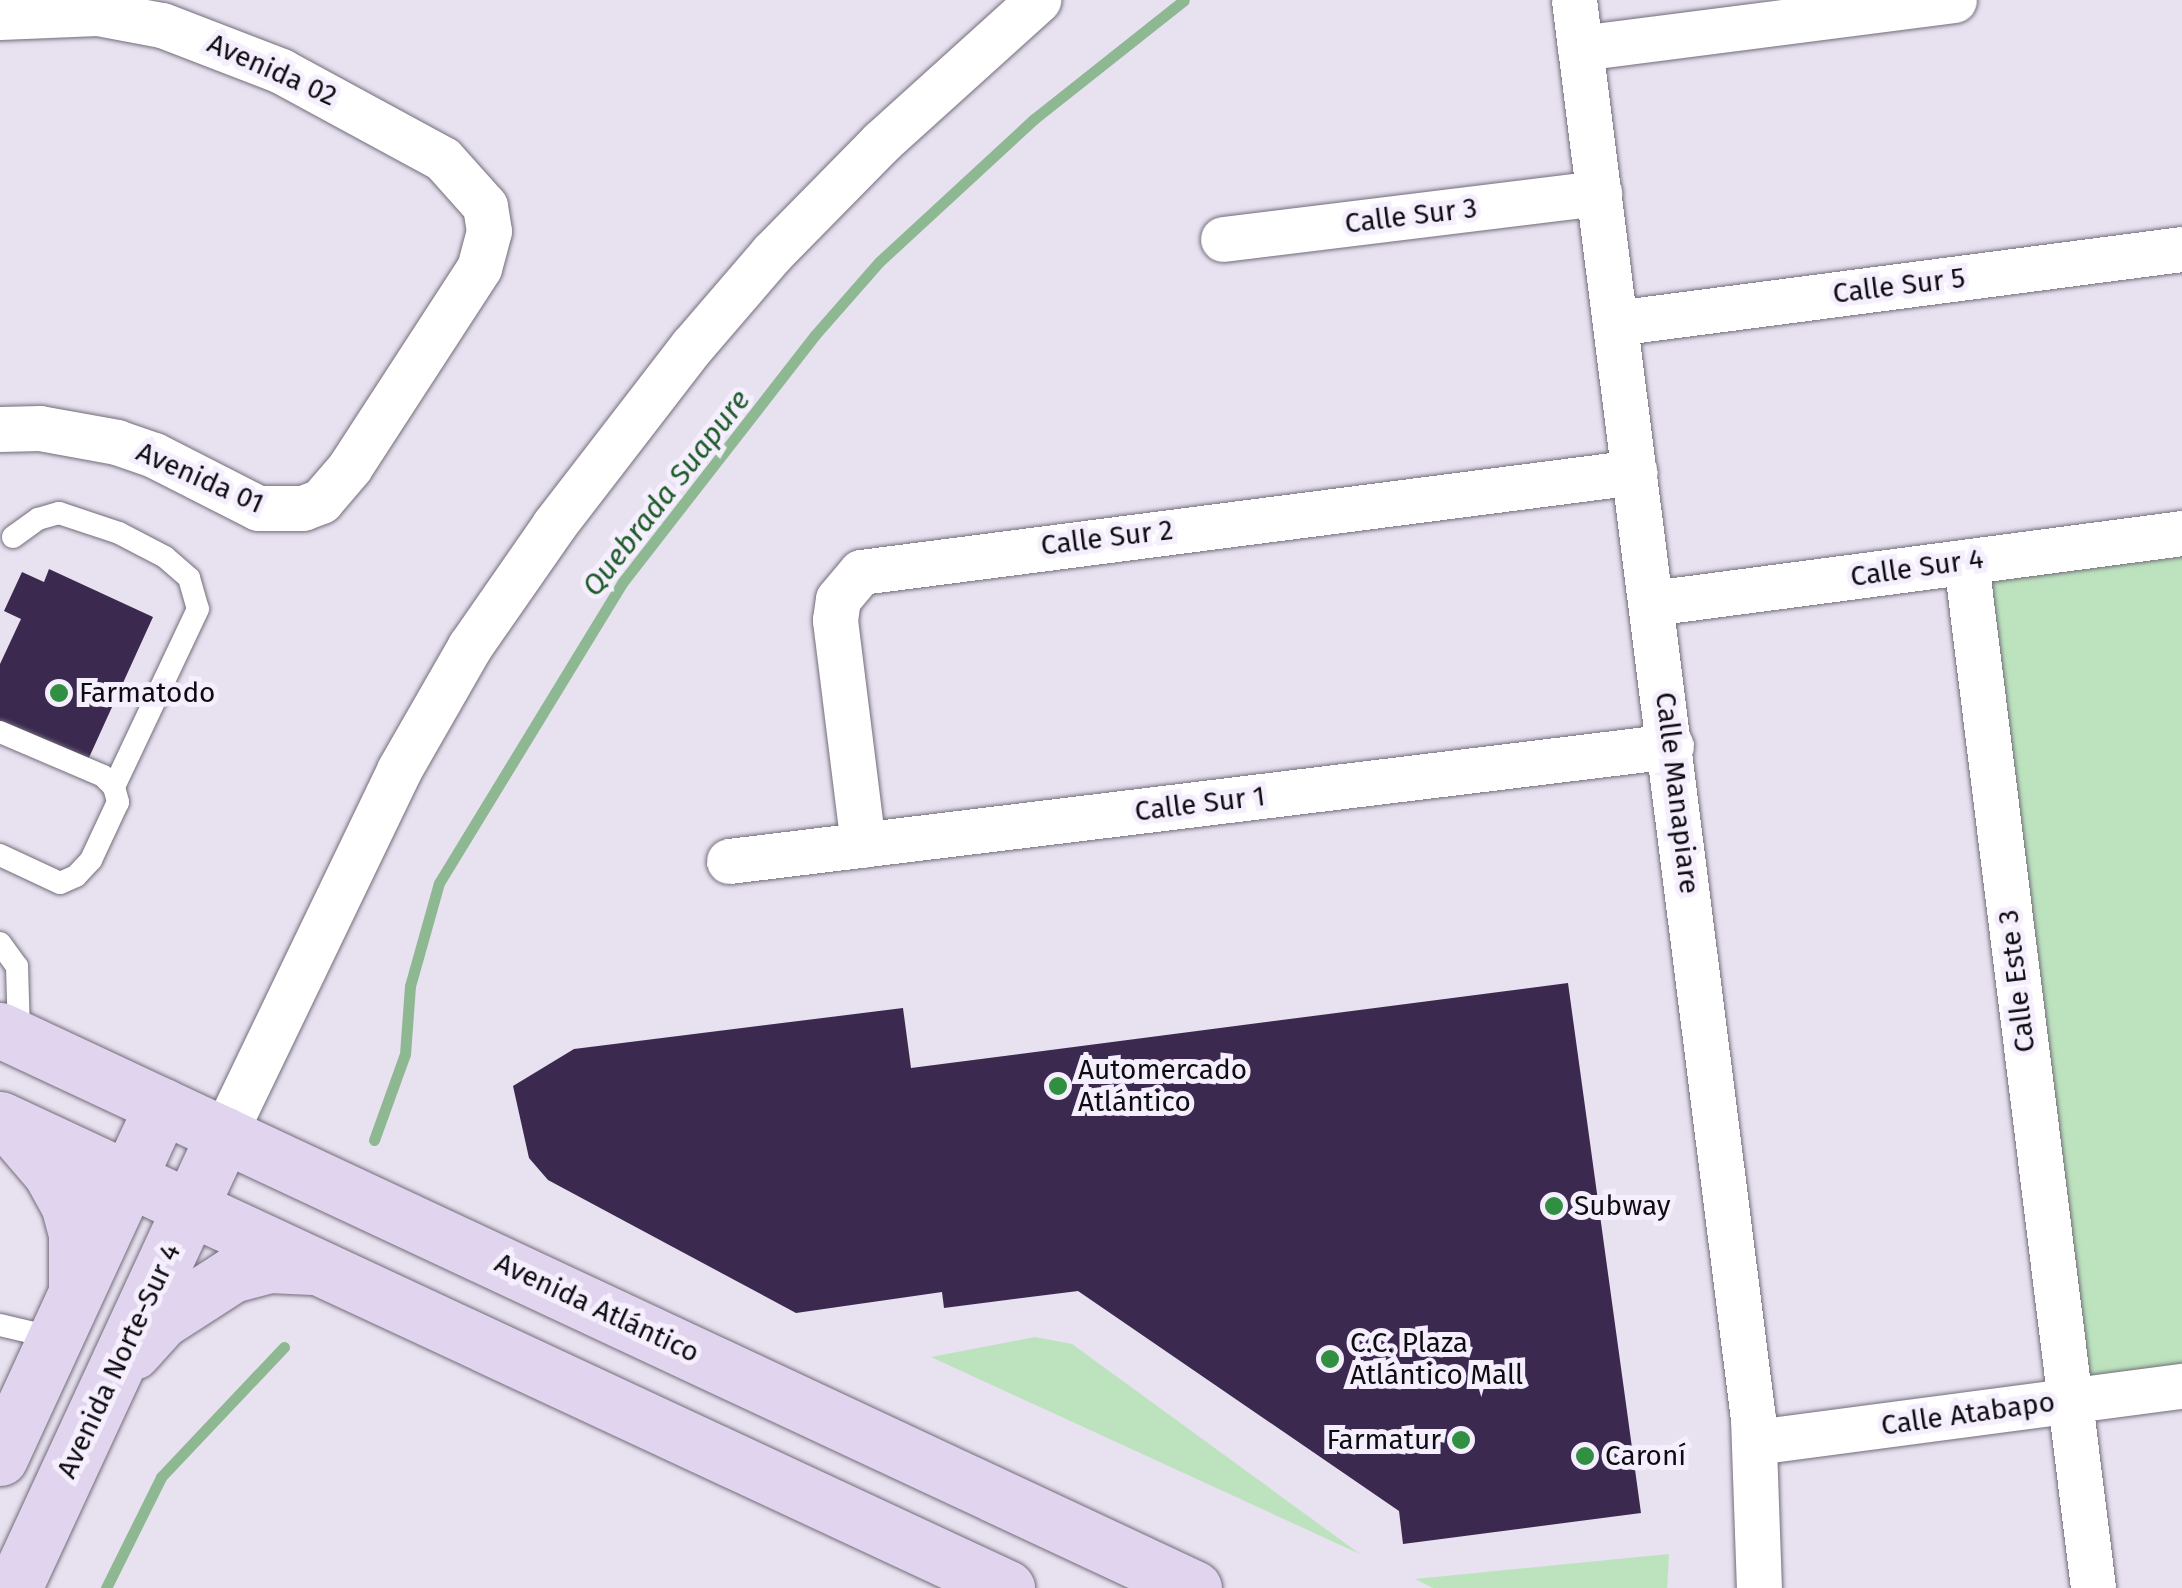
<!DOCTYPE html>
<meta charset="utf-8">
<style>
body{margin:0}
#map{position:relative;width:2182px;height:1588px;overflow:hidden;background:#e7e1f0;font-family:"Fira Sans",sans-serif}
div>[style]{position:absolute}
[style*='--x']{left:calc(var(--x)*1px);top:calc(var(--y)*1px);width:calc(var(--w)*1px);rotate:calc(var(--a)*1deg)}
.green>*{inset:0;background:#bce3be}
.stream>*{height:11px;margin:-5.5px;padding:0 5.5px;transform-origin:5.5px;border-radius:5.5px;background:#8eb891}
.building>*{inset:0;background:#3b2950}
.roads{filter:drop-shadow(0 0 2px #736d7a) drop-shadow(0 0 2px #736d7a)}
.lane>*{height:22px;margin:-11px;padding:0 11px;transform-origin:11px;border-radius:11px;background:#fff}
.street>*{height:45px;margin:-22.5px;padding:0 22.5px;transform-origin:22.5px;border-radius:22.5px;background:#fff}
.secondary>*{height:55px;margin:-27.5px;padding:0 27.5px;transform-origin:27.5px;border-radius:27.5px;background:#e1d4ee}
.dots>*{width:28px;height:28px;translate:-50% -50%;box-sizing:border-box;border:5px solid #f4eefd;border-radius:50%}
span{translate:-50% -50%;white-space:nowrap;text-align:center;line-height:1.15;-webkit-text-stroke:10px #f4eefd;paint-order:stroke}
.street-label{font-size:28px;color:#0e0c11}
.poi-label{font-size:28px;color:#0e0c11}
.left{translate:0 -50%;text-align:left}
.right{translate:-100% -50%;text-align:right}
.water-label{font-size:30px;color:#1f5b29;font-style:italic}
</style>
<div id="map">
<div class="green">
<i style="clip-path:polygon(2182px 533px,2182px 1386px,2068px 1401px,1966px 562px)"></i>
<i style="clip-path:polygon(1035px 1337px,1072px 1344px,1360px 1554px,931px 1357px)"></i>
<i style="clip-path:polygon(1669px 1554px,1667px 1588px,1433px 1588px,1415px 1579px)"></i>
</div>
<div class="stream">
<i style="--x:374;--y:1140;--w:91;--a:-70.2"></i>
<i style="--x:405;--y:1054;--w:68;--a:-85.8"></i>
<i style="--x:410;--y:986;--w:107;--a:-74.3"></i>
<i style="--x:439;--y:883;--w:351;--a:-58.6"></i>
<i style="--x:622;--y:583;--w:314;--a:-52.1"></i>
<i style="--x:815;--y:335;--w:97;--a:-48.8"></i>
<i style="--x:879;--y:262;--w:211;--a:-42.7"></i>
<i style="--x:1034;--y:119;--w:191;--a:-38.4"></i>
<i style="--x:106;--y:1588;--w:124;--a:-63.6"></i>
<i style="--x:161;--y:1477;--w:179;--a:-46.6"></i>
</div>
<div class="building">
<i style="clip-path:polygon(49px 569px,153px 617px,87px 762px,0 723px,0 664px,21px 619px,4px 611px,22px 572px,44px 582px)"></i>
<i style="clip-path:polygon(1568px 983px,1641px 1513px,1403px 1544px,1399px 1511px,1078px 1291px,944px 1308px,942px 1292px,796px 1313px,548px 1180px,529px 1158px,513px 1086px,574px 1049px,903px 1008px,911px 1068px)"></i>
</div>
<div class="roads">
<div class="lane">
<i style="--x:13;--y:537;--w:31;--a:-36"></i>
<i style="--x:38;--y:519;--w:22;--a:-16"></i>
<i style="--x:59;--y:513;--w:63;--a:18.4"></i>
<i style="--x:119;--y:533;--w:52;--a:27.6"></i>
<i style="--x:165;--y:557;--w:32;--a:41"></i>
<i style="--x:189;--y:578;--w:32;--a:74"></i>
<i style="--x:198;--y:609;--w:197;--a:115.3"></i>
<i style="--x:0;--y:732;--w:112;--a:23.1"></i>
<i style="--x:103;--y:776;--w:16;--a:45"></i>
<i style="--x:114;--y:787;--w:16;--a:75"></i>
<i style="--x:118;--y:802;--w:64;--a:115"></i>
<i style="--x:91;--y:860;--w:22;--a:133"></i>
<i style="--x:76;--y:876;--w:17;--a:156"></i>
<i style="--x:60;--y:883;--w:66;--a:-155"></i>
<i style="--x:0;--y:943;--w:29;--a:54"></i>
<i style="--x:17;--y:966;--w:69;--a:88.3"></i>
<i style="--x:0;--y:1325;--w:57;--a:13.3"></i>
</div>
<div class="street">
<i style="--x:1574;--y:0;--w:1429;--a:82.81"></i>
<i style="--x:1753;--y:1418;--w:170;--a:88"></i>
<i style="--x:0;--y:17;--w:97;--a:-2.4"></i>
<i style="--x:97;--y:13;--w:66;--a:10.5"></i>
<i style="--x:162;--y:25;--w:128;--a:21.1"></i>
<i style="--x:281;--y:71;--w:184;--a:28.5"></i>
<i style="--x:443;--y:159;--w:63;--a:48.2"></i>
<i style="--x:485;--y:206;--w:25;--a:81"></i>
<i style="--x:489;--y:231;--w:38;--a:105"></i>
<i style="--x:479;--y:268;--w:237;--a:123"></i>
<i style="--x:350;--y:467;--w:45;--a:130.5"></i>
<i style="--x:321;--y:501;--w:19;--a:159"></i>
<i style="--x:303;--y:508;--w:45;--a:180"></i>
<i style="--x:258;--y:508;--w:117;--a:-153"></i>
<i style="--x:154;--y:455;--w:39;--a:-161"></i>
<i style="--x:117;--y:442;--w:78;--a:-169.7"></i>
<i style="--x:40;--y:428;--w:40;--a:178.6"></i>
<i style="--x:1580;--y:48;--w:377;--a:-7.3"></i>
<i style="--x:1223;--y:239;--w:379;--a:-7"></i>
<i style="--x:1615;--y:323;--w:572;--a:-7.44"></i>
<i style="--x:1966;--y:562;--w:1034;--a:82.94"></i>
<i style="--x:1652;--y:603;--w:535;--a:-7.52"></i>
<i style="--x:863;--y:845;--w:227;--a:-97.1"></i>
<i style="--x:835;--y:620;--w:21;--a:-82"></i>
<i style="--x:838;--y:599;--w:35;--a:-50"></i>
<i style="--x:861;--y:572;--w:780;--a:-7.36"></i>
<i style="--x:729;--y:861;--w:949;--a:-6.96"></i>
<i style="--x:224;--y:1134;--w:404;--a:-64.3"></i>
<i style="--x:399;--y:770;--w:143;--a:-60.2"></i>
<i style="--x:470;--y:646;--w:147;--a:-55.2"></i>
<i style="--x:554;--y:525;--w:226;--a:-52.4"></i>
<i style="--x:692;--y:346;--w:123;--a:-49.3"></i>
<i style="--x:772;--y:253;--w:156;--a:-45.5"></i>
<i style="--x:881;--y:142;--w:212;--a:-42.1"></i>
<i style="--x:1755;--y:1442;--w:431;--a:-7.5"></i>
</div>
<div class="secondary">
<i style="--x:0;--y:1030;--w:1318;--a:25.05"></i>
<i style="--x:0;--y:1119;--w:1111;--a:24.97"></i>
<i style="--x:14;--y:1130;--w:55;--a:49.4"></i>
<i style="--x:50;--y:1172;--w:37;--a:61"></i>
<i style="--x:68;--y:1204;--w:30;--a:75"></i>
<i style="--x:76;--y:1233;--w:52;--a:90"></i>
<i style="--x:133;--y:1352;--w:43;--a:-47.8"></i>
<i style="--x:162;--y:1320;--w:83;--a:-32.7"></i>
<i style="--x:232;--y:1275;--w:38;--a:-15"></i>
<i style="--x:269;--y:1265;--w:44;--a:2.6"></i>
<i style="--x:0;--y:1458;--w:388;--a:-65.3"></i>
<i style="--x:14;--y:1588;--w:500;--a:-65.18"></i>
</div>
</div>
<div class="dots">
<i style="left:59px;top:693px;background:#318f42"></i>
<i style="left:1058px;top:1086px;background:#318f42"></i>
<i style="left:1554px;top:1206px;background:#318f42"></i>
<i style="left:1330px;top:1359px;background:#318f42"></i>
<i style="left:1461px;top:1440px;background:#318f42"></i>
<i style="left:1585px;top:1456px;background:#318f42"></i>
</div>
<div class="street-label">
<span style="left:272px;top:70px;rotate:24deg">Avenida 02</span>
<span style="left:1411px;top:216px;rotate:-7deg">Calle Sur 3</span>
<span style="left:1899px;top:286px;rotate:-7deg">Calle Sur 5</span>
<span style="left:200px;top:478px;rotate:24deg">Avenida 01</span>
<span style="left:1107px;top:538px;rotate:-7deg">Calle Sur 2</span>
<span style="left:1917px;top:568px;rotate:-8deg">Calle Sur 4</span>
<span style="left:1677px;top:793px;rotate:83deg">Calle Manapiare</span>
<span style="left:1200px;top:804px;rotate:-7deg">Calle Sur 1</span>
<span style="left:2017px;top:981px;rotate:-97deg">Calle Este 3</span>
<span style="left:597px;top:1308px;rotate:25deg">Avenida Atlántico</span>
<span style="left:119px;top:1361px;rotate:-65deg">Avenida Norte-Sur 4</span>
<span style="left:1968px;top:1414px;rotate:-8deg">Calle Atabapo</span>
</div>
<div class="poi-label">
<span class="left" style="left:79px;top:693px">Farmatodo</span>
<span class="left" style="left:1078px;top:1086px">Automercado<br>Atlántico</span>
<span class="left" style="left:1574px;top:1206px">Subway</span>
<span class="left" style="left:1350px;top:1359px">C.C. Plaza<br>Atlántico Mall</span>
<span class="right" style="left:1441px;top:1440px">Farmatur</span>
<span class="left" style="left:1605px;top:1456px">Caroní</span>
</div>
<div class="water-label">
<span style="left:666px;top:493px;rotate:-52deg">Quebrada Suapure</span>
</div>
</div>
